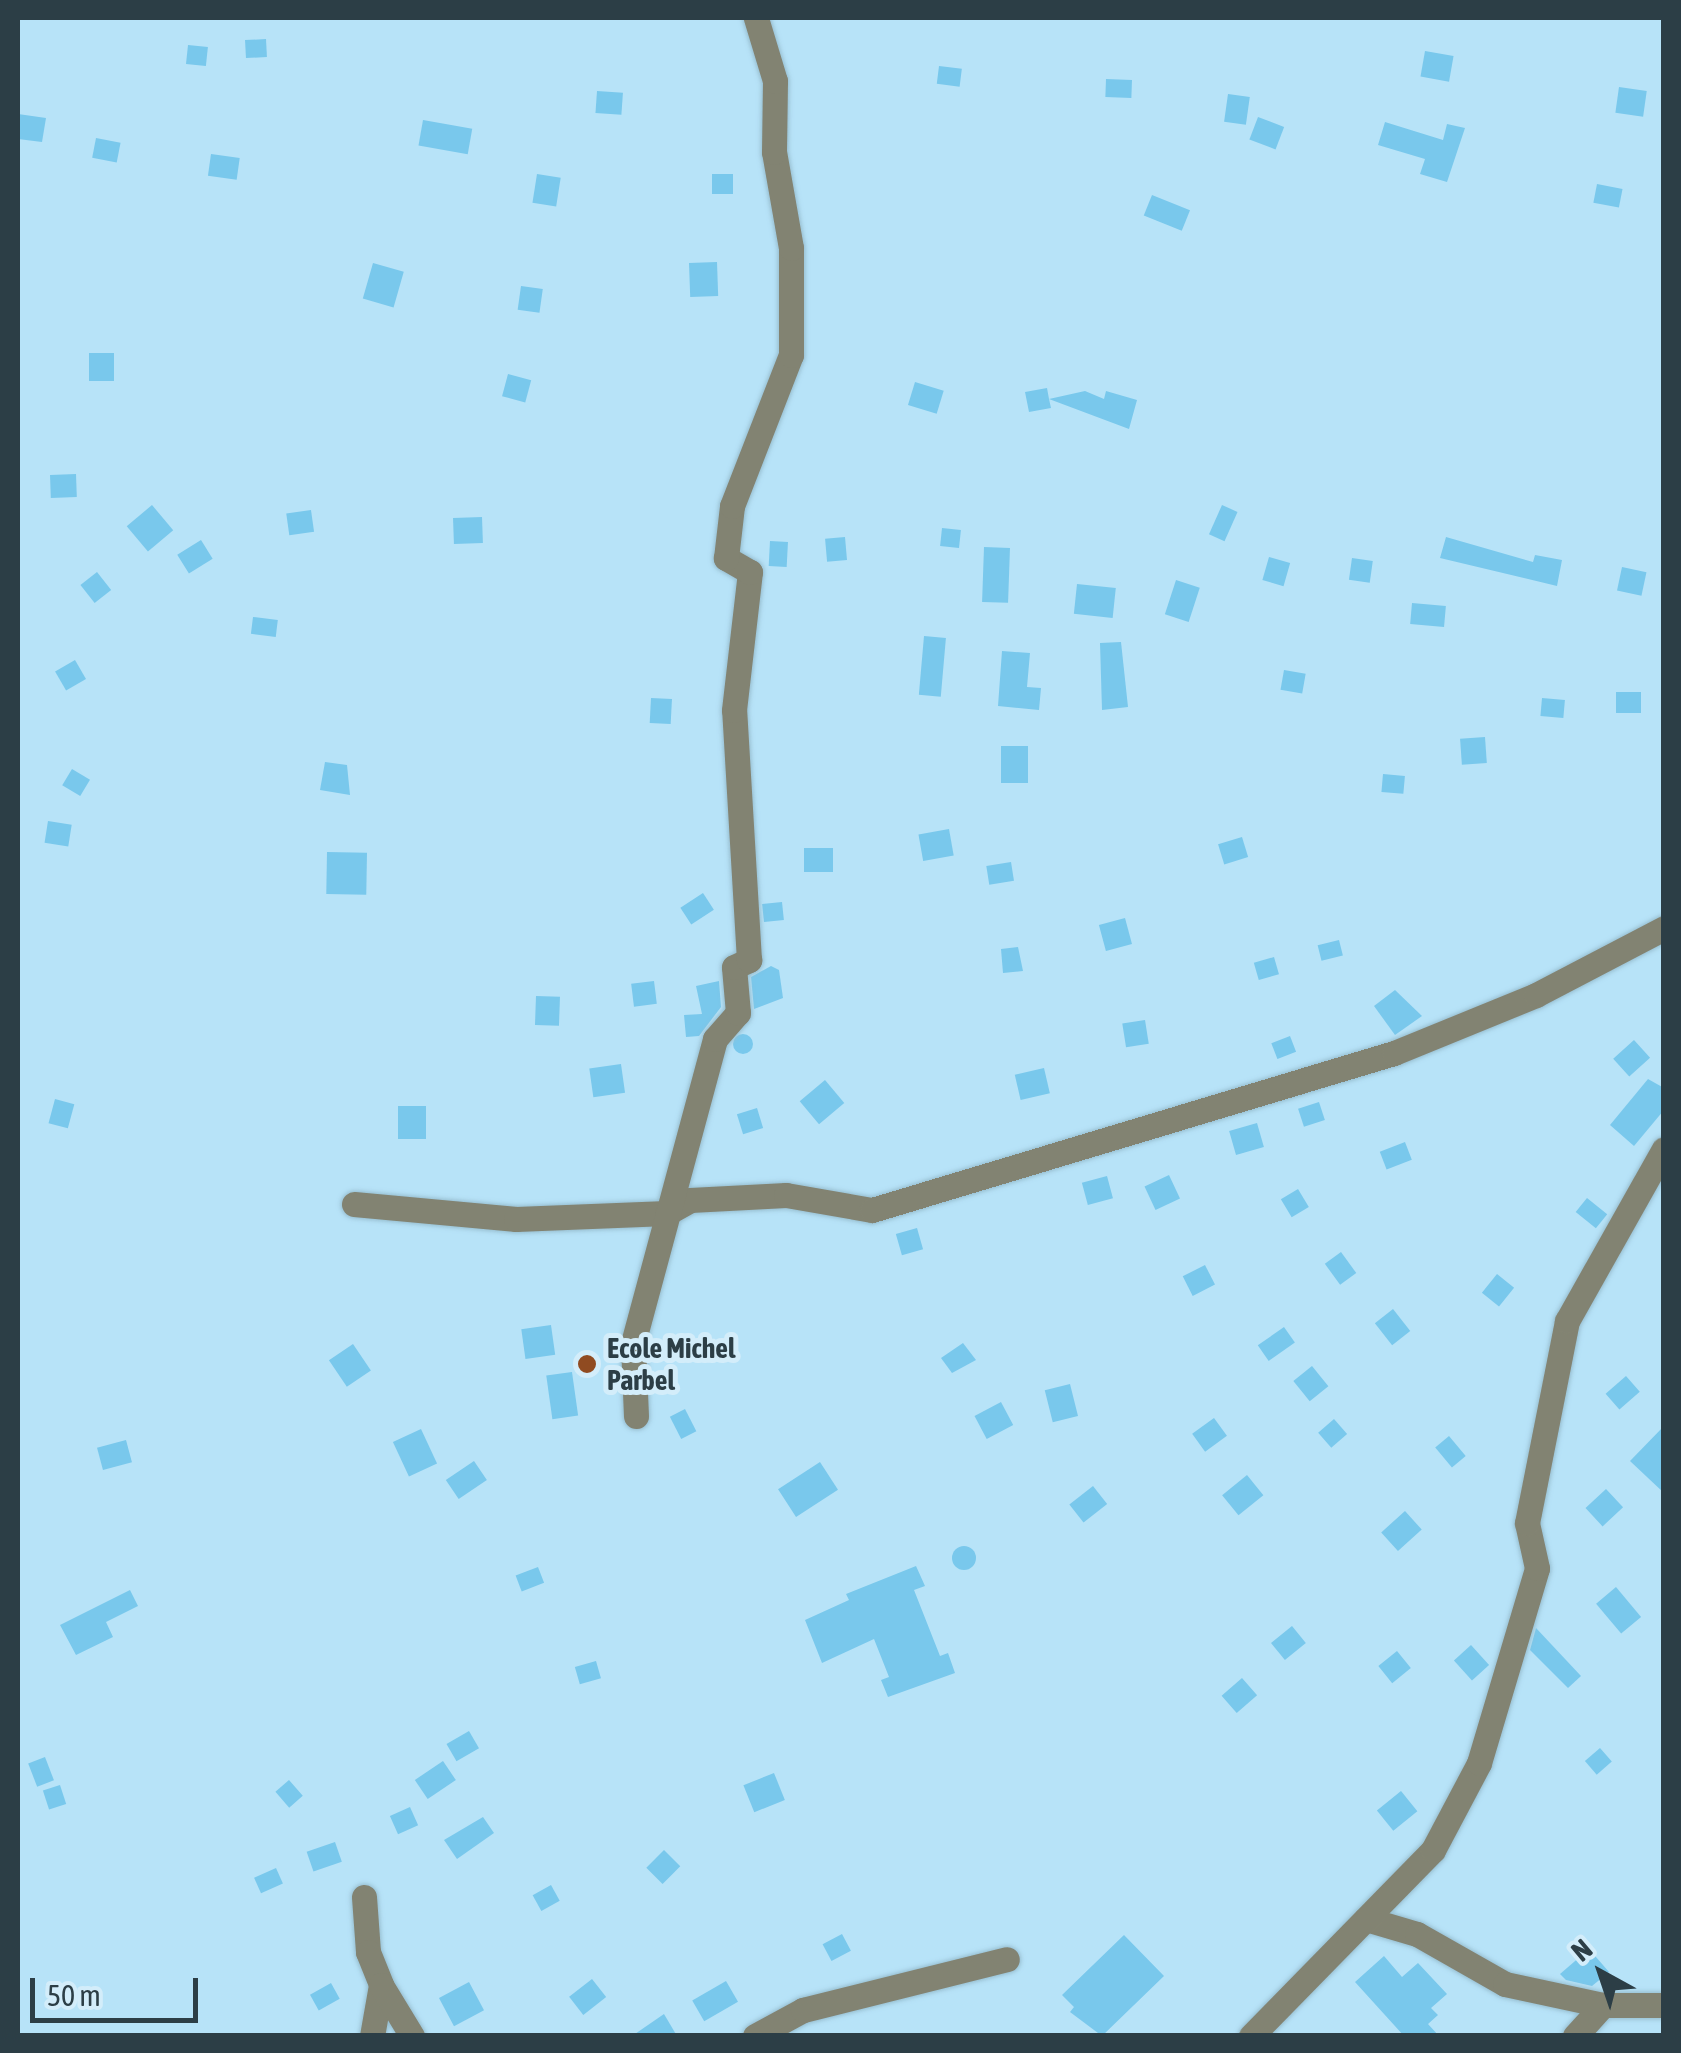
<!DOCTYPE html>
<style>
body{margin:0}
#map{position:relative;width:1681px;height:2053px;overflow:hidden;background:#b7e3f8;font-family:"Asap Condensed",sans-serif}
div>[style]{position:absolute}
[style*='--x']{left:calc(var(--x)*1px);top:calc(var(--y)*1px);width:calc(var(--w)*1px);rotate:calc(var(--a)*1deg)}
.building>*{inset:0;background:#79c8ec;transform-origin:0 0}
.round{border-radius:50%}
.roads{filter:drop-shadow(0 0 2px #98bfd1) drop-shadow(0 0 2px #98bfd1)}
.minor>*{height:25px;margin:-12.5px;padding:0 12.5px;transform-origin:12.5px;border-radius:12.5px;background:#828372}
.dots>*{width:28px;height:28px;translate:-50% -50%;box-sizing:border-box;border:5px solid #d3edfa;border-radius:50%}
span{translate:-50% -50%;white-space:nowrap;text-align:center;line-height:1.15;-webkit-text-stroke:10px #d3edfa;paint-order:stroke}
.poi-label{font-size:28px;color:#2c3e46;font-weight:700}
.left{translate:0 -50%;text-align:left}
.frame{position:absolute;inset:0;border:20px solid #2c3e46;pointer-events:none}
.north{position:absolute;left:1551px;top:1923px;width:100px;height:100px;-webkit-text-stroke:8px #d3edfa;paint-order:stroke;rotate:320deg;font-size:28px;font-weight:700;line-height:40px;text-align:center;color:#2c3e46}
.north::after{content:'';display:block;margin:auto;width:35px;height:45px;background:#2c3e46;clip-path:polygon(50% 0,100% 100%,50% 72%,0 100%)}
.scale{position:absolute;left:30px;top:1978px;width:168px;height:45px;box-sizing:border-box;border:5px solid #2c3e46;border-top:0;padding-left:12px;font-size:30px;line-height:35px;white-space:nowrap;color:#2c3e46;-webkit-text-stroke:8px #d3edfa;paint-order:stroke}
</style>
<div id="map">
<div class="building">
<i style="left:266px;top:39px;width:18px;height:21px;rotate:87deg"></i>
<i style="left:188px;top:45px;width:20px;height:19px;rotate:6deg"></i>
<i style="left:1425px;top:51px;width:29px;height:26px;rotate:10deg"></i>
<i style="left:939px;top:66px;width:23px;height:18px;rotate:7deg"></i>
<i style="left:1106px;top:79px;width:26px;height:18px;rotate:2deg"></i>
<i style="left:1619px;top:87px;width:28px;height:26px;rotate:8deg"></i>
<i style="left:597px;top:91px;width:26px;height:22px;rotate:4deg"></i>
<i style="left:1228px;top:94px;width:22px;height:28px;rotate:8deg"></i>
<i style="clip-path:polygon(18px 114px,46px 118px,42px 142px,18px 139px)"></i>
<i style="left:1258px;top:117px;width:28px;height:24px;rotate:21deg"></i>
<i style="left:423px;top:120px;width:50px;height:26px;rotate:10deg"></i>
<i style="clip-path:polygon(1385px 122px,1443px 140px,1447px 124px,1465px 128px,1447px 182px,1420px 174px,1425px 159px,1378px 145px)"></i>
<i style="left:96px;top:138px;width:25px;height:20px;rotate:11deg"></i>
<i style="left:211px;top:154px;width:29px;height:22px;rotate:8deg"></i>
<i style="left:537px;top:174px;width:24px;height:29px;rotate:9deg"></i>
<i style="left:712px;top:174px;width:21px;height:20px"></i>
<i style="left:1597px;top:184px;width:26px;height:19px;rotate:11deg"></i>
<i style="left:1152px;top:195px;width:41px;height:22px;rotate:22deg"></i>
<i style="left:717px;top:262px;width:34px;height:28px;rotate:88deg"></i>
<i style="left:373px;top:263px;width:32px;height:37px;rotate:16deg"></i>
<i style="left:521px;top:286px;width:22px;height:24px;rotate:8deg"></i>
<i style="left:89px;top:353px;width:25px;height:28px"></i>
<i style="left:508px;top:374px;width:24px;height:23px;rotate:15deg"></i>
<i style="left:915px;top:382px;width:30px;height:24px;rotate:17deg"></i>
<i style="clip-path:polygon(1047px 388px,1049px 399px,1085px 391px,1104px 399px,1106px 391px,1137px 400px,1129px 429px,1049px 399px,1051px 408px,1029px 412px,1025px 392px)"></i>
<i style="left:76px;top:474px;width:23px;height:26px;rotate:88deg"></i>
<i style="left:152px;top:505px;width:33px;height:33px;rotate:50deg"></i>
<i style="left:1222px;top:505px;width:17px;height:32px;rotate:24deg"></i>
<i style="left:311px;top:510px;width:22px;height:25px;rotate:82deg"></i>
<i style="left:482px;top:517px;width:26px;height:29px;rotate:88deg"></i>
<i style="left:942px;top:528px;width:19px;height:18px;rotate:6deg"></i>
<i style="left:845px;top:537px;width:23px;height:20px;rotate:85deg"></i>
<i style="clip-path:polygon(1446px 537px,1533px 562px,1535px 555px,1562px 560px,1557px 586px,1440px 558px)"></i>
<i style="left:201px;top:540px;width:22px;height:28px;rotate:58deg"></i>
<i style="left:770px;top:541px;width:18px;height:25px;rotate:3deg"></i>
<i style="left:984px;top:547px;width:26px;height:55px;rotate:2deg"></i>
<i style="left:1269px;top:557px;width:22px;height:24px;rotate:16deg"></i>
<i style="left:1352px;top:558px;width:21px;height:22px;rotate:8deg"></i>
<i style="left:1622px;top:567px;width:25px;height:24px;rotate:12deg"></i>
<i style="left:97px;top:572px;width:23px;height:21px;rotate:52deg"></i>
<i style="left:1176px;top:580px;width:25px;height:36px;rotate:18deg"></i>
<i style="left:1077px;top:584px;width:39px;height:30px;rotate:6deg"></i>
<i style="left:1412px;top:603px;width:34px;height:21px;rotate:5deg"></i>
<i style="left:253px;top:617px;width:25px;height:17px;rotate:7deg"></i>
<i style="left:924px;top:636px;width:22px;height:59px;rotate:5deg"></i>
<i style="clip-path:polygon(1121px 642px,1128px 707px,1102px 710px,1100px 643px)"></i>
<i style="clip-path:polygon(1002px 651px,1030px 653px,1027px 687px,1041px 688px,1039px 710px,998px 706px)"></i>
<i style="left:75px;top:660px;width:22px;height:23px;rotate:60deg"></i>
<i style="left:1284px;top:670px;width:22px;height:20px;rotate:10deg"></i>
<i style="left:1641px;top:692px;width:21px;height:25px;rotate:90deg"></i>
<i style="left:651px;top:698px;width:21px;height:25px;rotate:3deg"></i>
<i style="left:1542px;top:698px;width:23px;height:18px;rotate:5deg"></i>
<i style="left:1485px;top:737px;width:26px;height:25px;rotate:86deg"></i>
<i style="left:1001px;top:746px;width:27px;height:37px"></i>
<i style="clip-path:polygon(325px 762px,347px 765px,350px 795px,320px 790px)"></i>
<i style="left:72px;top:769px;width:21px;height:19px;rotate:31deg"></i>
<i style="left:1383px;top:774px;width:22px;height:18px;rotate:5deg"></i>
<i style="left:48px;top:821px;width:24px;height:22px;rotate:9deg"></i>
<i style="left:949px;top:829px;width:27px;height:31px;rotate:80deg"></i>
<i style="left:1242px;top:837px;width:21px;height:25px;rotate:73deg"></i>
<i style="left:804px;top:848px;width:29px;height:24px"></i>
<i style="left:327px;top:852px;width:40px;height:42px;rotate:1deg"></i>
<i style="left:1011px;top:862px;width:19px;height:25px;rotate:81deg"></i>
<i style="left:703px;top:893px;width:20px;height:27px;rotate:57deg"></i>
<i style="left:782px;top:902px;width:18px;height:20px;rotate:84deg"></i>
<i style="left:1125px;top:918px;width:27px;height:27px;rotate:75deg"></i>
<i style="left:1339px;top:940px;width:16px;height:22px;rotate:76deg"></i>
<i style="clip-path:polygon(1018px 947px,1023px 971px,1003px 973px,1001px 949px)"></i>
<i style="left:1274px;top:957px;width:18px;height:21px;rotate:74deg"></i>
<i style="clip-path:polygon(771px 966px,779px 970px,783px 998px,754px 1009px,751px 977px)"></i>
<i style="left:654px;top:981px;width:23px;height:23px;rotate:83deg"></i>
<i style="clip-path:polygon(719px 981px,721px 1007px,699px 1036px,686px 1037px,684px 1015px,702px 1014px,696px 986px)"></i>
<i style="clip-path:polygon(1395px 990px,1422px 1016px,1395px 1035px,1374px 1006px)"></i>
<i style="left:536px;top:996px;width:24px;height:29px;rotate:2deg"></i>
<i style="left:1145px;top:1020px;width:24px;height:23px;rotate:81deg"></i>
<i class="round" style="left:733px;top:1034px;width:20px;height:20px"></i>
<i style="left:1290px;top:1036px;width:17px;height:20px;rotate:69deg"></i>
<i style="left:1634px;top:1040px;width:24px;height:28px;rotate:48deg"></i>
<i style="left:621px;top:1064px;width:29px;height:32px;rotate:82deg"></i>
<i style="left:1044px;top:1068px;width:26px;height:30px;rotate:77deg"></i>
<i style="clip-path:polygon(1648px 1079px,1664px 1088px,1664px 1110px,1634px 1146px,1610px 1125px)"></i>
<i style="left:825px;top:1080px;width:30px;height:33px;rotate:50deg"></i>
<i style="left:55px;top:1099px;width:20px;height:25px;rotate:15deg"></i>
<i style="left:1319px;top:1102px;width:19px;height:22px;rotate:72deg"></i>
<i style="left:426px;top:1106px;width:33px;height:28px;rotate:90deg"></i>
<i style="left:757px;top:1108px;width:21px;height:21px;rotate:73deg"></i>
<i style="left:1257px;top:1123px;width:25px;height:29px;rotate:74deg"></i>
<i style="left:1405px;top:1142px;width:19px;height:27px;rotate:69deg"></i>
<i style="left:1169px;top:1175px;width:26px;height:27px;rotate:65deg"></i>
<i style="left:1107px;top:1176px;width:23px;height:26px;rotate:75deg"></i>
<i style="left:1298px;top:1189px;width:21px;height:20px;rotate:59deg"></i>
<i style="left:1587px;top:1198px;width:26px;height:18px;rotate:39deg"></i>
<i style="left:917px;top:1228px;width:22px;height:22px;rotate:74deg"></i>
<i style="left:1341px;top:1252px;width:26px;height:20px;rotate:54deg"></i>
<i style="left:1205px;top:1265px;width:22px;height:25px;rotate:63deg"></i>
<i style="left:1497px;top:1274px;width:22px;height:24px;rotate:39deg"></i>
<i style="left:1393px;top:1309px;width:28px;height:23px;rotate:52deg"></i>
<i style="left:551px;top:1325px;width:30px;height:30px;rotate:82deg"></i>
<i style="left:1284px;top:1327px;width:19px;height:32px;rotate:55deg"></i>
<i style="clip-path:polygon(963px 1343px,976px 1360px,952px 1373px,941px 1358px)"></i>
<i style="left:353px;top:1344px;width:32px;height:29px;rotate:56deg"></i>
<i style="left:1312px;top:1366px;width:26px;height:24px;rotate:51deg"></i>
<i style="left:572px;top:1372px;width:44px;height:26px;rotate:82deg"></i>
<i style="left:1626px;top:1376px;width:21px;height:27px;rotate:49deg"></i>
<i style="left:1070px;top:1384px;width:33px;height:26px;rotate:76deg"></i>
<i style="left:1001px;top:1402px;width:26px;height:30px;rotate:62deg"></i>
<i style="left:685px;top:1409px;width:25px;height:17px;rotate:63deg"></i>
<i style="left:1214px;top:1418px;width:22px;height:27px;rotate:54deg"></i>
<i style="left:1334px;top:1419px;width:20px;height:21px;rotate:49deg"></i>
<i style="clip-path:polygon(1664px 1426px,1664px 1493px,1630px 1461px)"></i>
<i style="left:421px;top:1429px;width:38px;height:31px;rotate:65deg"></i>
<i style="left:1449px;top:1436px;width:26px;height:18px;rotate:50deg"></i>
<i style="left:126px;top:1440px;width:23px;height:30px;rotate:75deg"></i>
<i style="left:474px;top:1461px;width:23px;height:34px;rotate:56deg"></i>
<i style="left:820px;top:1462px;width:33px;height:50px;rotate:57deg"></i>
<i style="left:1247px;top:1475px;width:26px;height:32px;rotate:51deg"></i>
<i style="left:1093px;top:1486px;width:23px;height:30px;rotate:52deg"></i>
<i style="left:1606px;top:1489px;width:25px;height:28px;rotate:47deg"></i>
<i style="left:1405px;top:1511px;width:25px;height:32px;rotate:48deg"></i>
<i class="round" style="left:952px;top:1546px;width:24px;height:24px"></i>
<i style="clip-path:polygon(916px 1566px,925px 1586px,914px 1590px,940px 1656px,948px 1653px,955px 1673px,888px 1697px,881px 1680px,889px 1677px,874px 1639px,822px 1663px,805px 1620px,849px 1600px,846px 1594px)"></i>
<i style="left:538px;top:1567px;width:17px;height:24px;rotate:69deg"></i>
<i style="left:1616px;top:1587px;width:39px;height:26px;rotate:50deg"></i>
<i style="clip-path:polygon(130px 1590px,138px 1606px,106px 1622px,113px 1637px,76px 1655px,60px 1625px)"></i>
<i style="left:1292px;top:1626px;width:22px;height:27px;rotate:51deg"></i>
<i style="clip-path:polygon(1536px 1628px,1581px 1676px,1568px 1688px,1530px 1650px)"></i>
<i style="left:1471px;top:1645px;width:27px;height:23px;rotate:48deg"></i>
<i style="left:1397px;top:1651px;width:22px;height:24px;rotate:51deg"></i>
<i style="left:596px;top:1661px;width:18px;height:22px;rotate:74deg"></i>
<i style="left:1242px;top:1678px;width:23px;height:27px;rotate:49deg"></i>
<i style="left:469px;top:1731px;width:20px;height:26px;rotate:60deg"></i>
<i style="left:1600px;top:1748px;width:18px;height:20px;rotate:49deg"></i>
<i style="left:45px;top:1757px;width:25px;height:18px;rotate:69deg"></i>
<i style="left:443px;top:1761px;width:23px;height:34px;rotate:56deg"></i>
<i style="left:774px;top:1773px;width:29px;height:33px;rotate:68deg"></i>
<i style="left:289px;top:1780px;width:21px;height:18px;rotate:49deg"></i>
<i style="left:60px;top:1785px;width:20px;height:18px;rotate:72deg"></i>
<i style="left:1401px;top:1791px;width:26px;height:31px;rotate:51deg"></i>
<i style="left:410px;top:1807px;width:20px;height:22px;rotate:66deg"></i>
<i style="clip-path:polygon(483px 1817px,494px 1833px,457px 1859px,444px 1840px)"></i>
<i style="left:335px;top:1842px;width:21px;height:30px;rotate:71deg"></i>
<i style="left:664px;top:1850px;width:23px;height:25px;rotate:45deg"></i>
<i style="left:276px;top:1868px;width:17px;height:24px;rotate:66deg"></i>
<i style="left:551px;top:1885px;width:18px;height:21px;rotate:61deg"></i>
<i style="left:842px;top:1934px;width:19px;height:22px;rotate:62deg"></i>
<i style="clip-path:polygon(1124px 1935px,1164px 1976px,1102px 2036px,1070px 2012px,1074px 2007px,1062px 1995px)"></i>
<i style="clip-path:polygon(1589px 1949px,1609px 1972px,1592px 1986px,1566px 1980px,1560px 1974px)"></i>
<i style="clip-path:polygon(1384px 1956px,1402px 1977px,1418px 1963px,1447px 1994px,1431px 2008px,1438px 2015px,1428px 2024px,1439px 2036px,1404px 2036px,1355px 1982px)"></i>
<i style="left:592px;top:1979px;width:23px;height:29px;rotate:52deg"></i>
<i style="left:726px;top:1981px;width:24px;height:39px;rotate:60deg"></i>
<i style="left:469px;top:1982px;width:32px;height:34px;rotate:62deg"></i>
<i style="left:331px;top:1983px;width:18px;height:24px;rotate:61deg"></i>
<i style="clip-path:polygon(664px 2014px,677px 2036px,632px 2036px)"></i>
</div>
<div class="roads">
<div class="minor">
<i style="--x:354;--y:1204;--w:163;--a:5.3"></i>
<i style="--x:516;--y:1219;--w:151;--a:-2.3"></i>
<i style="--x:667;--y:1213;--w:26;--a:-29"></i>
<i style="--x:690;--y:1200;--w:96;--a:-3"></i>
<i style="--x:786;--y:1195;--w:87;--a:9.9"></i>
<i style="--x:872;--y:1210;--w:545;--a:-16.74"></i>
<i style="--x:1394;--y:1053;--w:153;--a:-22.2"></i>
<i style="--x:1536;--y:995;--w:144;--a:-27.6"></i>
<i style="--x:636;--y:1416;--w:73;--a:-92.4"></i>
<i style="--x:633;--y:1343;--w:315;--a:-74.9"></i>
<i style="--x:715;--y:1039;--w:35;--a:-49"></i>
<i style="--x:738;--y:1013;--w:46;--a:-95"></i>
<i style="--x:734;--y:967;--w:17;--a:-25"></i>
<i style="--x:749;--y:960;--w:250;--a:-93.4"></i>
<i style="--x:734;--y:710;--w:139;--a:-83.4"></i>
<i style="--x:750;--y:572;--w:28;--a:-150"></i>
<i style="--x:726;--y:558;--w:52;--a:-83.4"></i>
<i style="--x:732;--y:506;--w:162;--a:-68.7"></i>
<i style="--x:791;--y:355;--w:107;--a:-90"></i>
<i style="--x:791;--y:248;--w:97;--a:-100"></i>
<i style="--x:774;--y:152;--w:71;--a:-89.2"></i>
<i style="--x:775;--y:81;--w:66;--a:-106.8"></i>
<i style="--x:364;--y:1897;--w:55;--a:85.8"></i>
<i style="--x:368;--y:1952;--w:35;--a:68"></i>
<i style="--x:381;--y:1985;--w:52;--a:100"></i>
<i style="--x:1366;--y:1919;--w:53;--a:16.4"></i>
<i style="--x:1417;--y:1934;--w:101;--a:29.6"></i>
<i style="--x:1505;--y:1984;--w:100;--a:12.1"></i>
<i style="--x:1603;--y:2005;--w:61;--a:0"></i>
<i style="--x:381;--y:1985;--w:60;--a:58.7"></i>
<i style="--x:755;--y:2036;--w:55;--a:-28.4"></i>
<i style="--x:803;--y:2010;--w:210;--a:-14"></i>
<i style="--x:1251;--y:2036;--w:260;--a:-45.6"></i>
<i style="--x:1433;--y:1850;--w:98;--a:-62.1"></i>
<i style="--x:1479;--y:1763;--w:203;--a:-73.4"></i>
<i style="--x:1537;--y:1568;--w:46;--a:-102.5"></i>
<i style="--x:1527;--y:1523;--w:206;--a:-78.8"></i>
<i style="--x:1567;--y:1321;--w:197;--a:-60.6"></i>
<i style="--x:1575;--y:2036;--w:42;--a:-47.9"></i>
</div>
</div>
<div class="dots">
<i style="left:587px;top:1364px;background:#904b21"></i>
</div>
<div class="poi-label">
<span class="left" style="left:607px;top:1364px">Ecole Michel<br>Parbel</span>
</div>
<div class="frame"></div>
<div class="north">N</div>
<div class="scale">50 m</div>
</div>
